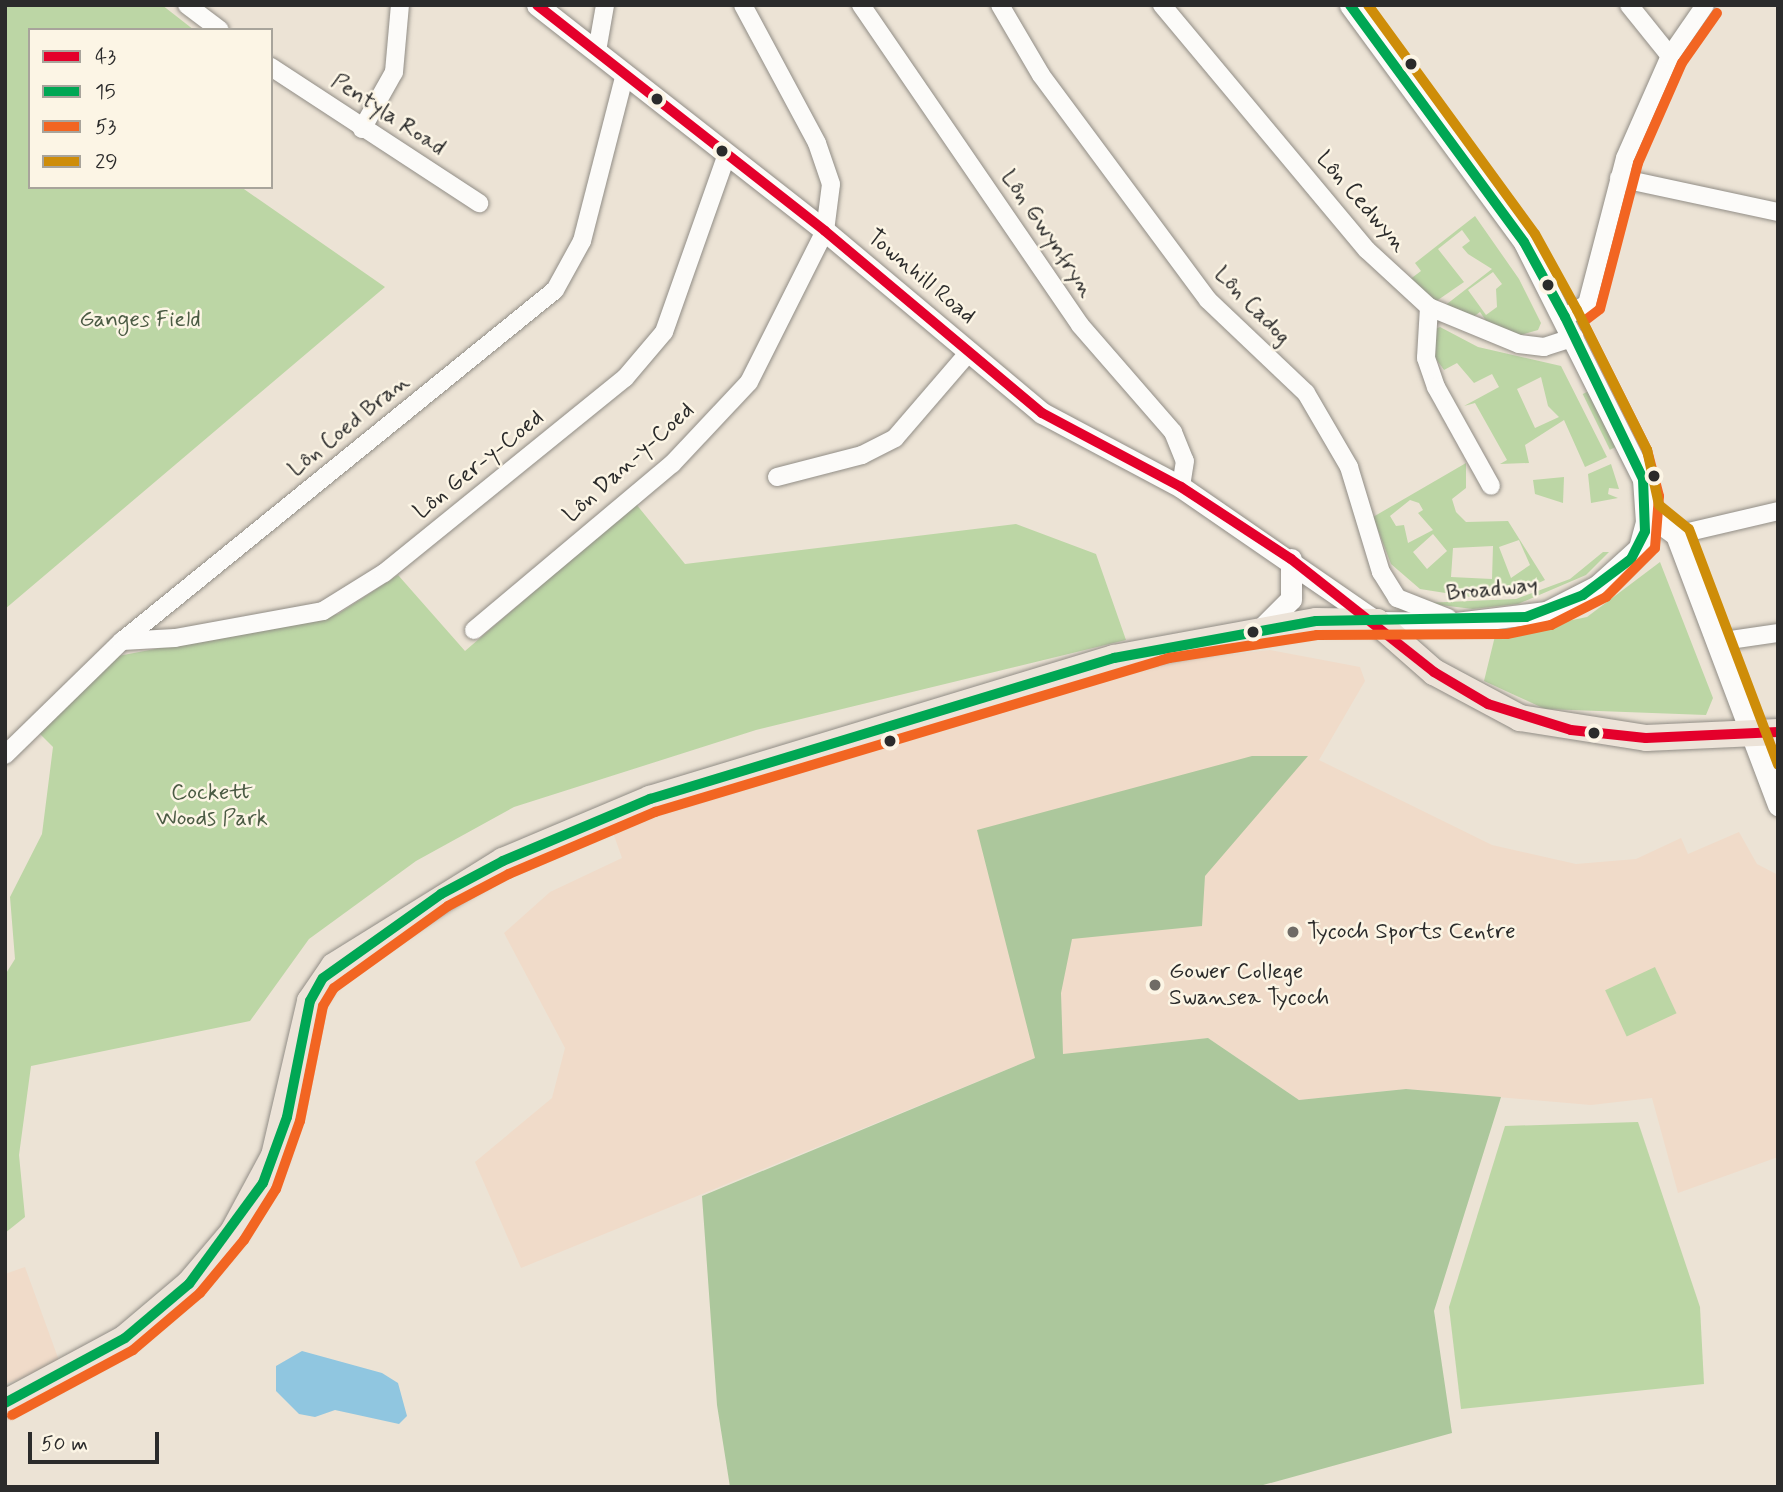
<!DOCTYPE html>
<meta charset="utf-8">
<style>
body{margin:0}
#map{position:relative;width:1783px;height:1492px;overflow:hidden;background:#ece3d5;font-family:Mynerve,sans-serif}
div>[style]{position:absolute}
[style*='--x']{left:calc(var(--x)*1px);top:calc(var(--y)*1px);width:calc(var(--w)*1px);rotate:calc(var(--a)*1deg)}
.built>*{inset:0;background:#f0dbc9}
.green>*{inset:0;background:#bcd6a5;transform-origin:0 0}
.forest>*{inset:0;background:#acc79c}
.water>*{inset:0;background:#90c6e0}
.roads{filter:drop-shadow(0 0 2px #918d86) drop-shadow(0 0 2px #918d86)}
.minor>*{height:18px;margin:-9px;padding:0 9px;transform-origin:9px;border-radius:9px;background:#fcfbf9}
.tertiary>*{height:21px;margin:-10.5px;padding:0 10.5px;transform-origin:10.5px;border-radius:10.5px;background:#fcfbf9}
.primary>*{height:26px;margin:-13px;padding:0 13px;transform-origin:13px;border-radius:13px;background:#ece3d8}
.bus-1>*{height:10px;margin:-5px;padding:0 5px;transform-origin:5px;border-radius:5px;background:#e4002b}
.bus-2>*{height:10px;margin:-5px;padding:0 5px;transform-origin:5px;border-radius:5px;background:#00a754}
.bus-3>*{height:10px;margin:-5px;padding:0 5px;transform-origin:5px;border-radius:5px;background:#f26522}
.bus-4>*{height:10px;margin:-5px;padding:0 5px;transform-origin:5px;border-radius:5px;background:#ce8d09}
.dots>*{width:19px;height:19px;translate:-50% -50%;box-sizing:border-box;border:4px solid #fcf5e5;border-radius:50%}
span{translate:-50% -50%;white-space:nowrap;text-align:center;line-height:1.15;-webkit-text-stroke:5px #fcf5e5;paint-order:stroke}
.street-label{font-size:23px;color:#2b2b2b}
.park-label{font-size:23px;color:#4b5b44}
.poi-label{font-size:23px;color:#2b2b2b}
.left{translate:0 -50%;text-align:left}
.frame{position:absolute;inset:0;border:7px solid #2b2b2b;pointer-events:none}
.legend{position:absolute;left:28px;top:28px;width:245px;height:161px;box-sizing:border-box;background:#fcf5e5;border:2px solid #a8a49b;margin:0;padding:9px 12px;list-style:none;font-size:21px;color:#2b2b2b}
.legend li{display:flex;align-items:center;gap:14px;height:35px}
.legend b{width:35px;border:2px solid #a8a49b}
.scale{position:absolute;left:28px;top:1432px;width:131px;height:32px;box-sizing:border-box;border:4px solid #2b2b2b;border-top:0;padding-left:9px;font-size:21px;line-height:24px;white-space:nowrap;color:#2b2b2b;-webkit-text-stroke:5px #fcf5e5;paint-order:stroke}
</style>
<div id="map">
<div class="built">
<i style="clip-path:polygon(1270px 650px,1360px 667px,1365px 681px,1319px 760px,1492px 845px,1576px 864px,1636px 859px,1681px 838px,1688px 854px,1739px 832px,1757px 864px,1778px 875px,1778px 1157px,1678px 1193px,1652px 1098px,1591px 1105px,1406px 1089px,1299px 1100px,1208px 1038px,1035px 1058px,521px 1268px,475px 1162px,552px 1098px,565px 1048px,504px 933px,550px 892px,622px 858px,611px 827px,1172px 661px)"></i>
<i style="clip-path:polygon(25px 1267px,61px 1366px,5px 1384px,5px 1274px)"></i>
</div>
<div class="green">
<i style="clip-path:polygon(5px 5px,162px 5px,194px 30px,30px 30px,30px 187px,241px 187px,385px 287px,5px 609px)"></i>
<i style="clip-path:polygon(evenodd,1475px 216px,1519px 279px,1541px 323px,1538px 330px,1521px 335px,1491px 328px,1480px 312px,1469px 320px,1443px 307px,1492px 269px,1468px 254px,1462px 247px,1470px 241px,1462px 230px,1438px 249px,1464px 282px,1435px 302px,1409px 280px,1421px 271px,1415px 263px,1475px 216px,1493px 272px,1502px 284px,1496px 289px,1497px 307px,1486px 315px,1468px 290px,1493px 272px)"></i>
<i style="clip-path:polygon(evenodd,1440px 327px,1478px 347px,1561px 366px,1607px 457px,1585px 467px,1564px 420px,1525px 445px,1529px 463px,1500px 464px,1507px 460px,1475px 403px,1464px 406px,1499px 387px,1492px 374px,1474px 383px,1457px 363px,1444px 370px,1434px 356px,1433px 330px,1440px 327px,1541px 377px,1548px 406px,1559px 417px,1535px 428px,1517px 389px,1541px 377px)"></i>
<i style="left:1589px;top:391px;width:62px;height:7px;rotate:64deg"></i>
<i style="clip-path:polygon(evenodd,1466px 463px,1466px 488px,1452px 499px,1456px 512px,1466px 522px,1508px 521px,1545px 580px,1514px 594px,1471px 597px,1420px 589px,1391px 564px,1373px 517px,1466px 463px,1410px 500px,1419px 503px,1423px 510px,1418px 513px,1433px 530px,1408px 543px,1404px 525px,1396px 526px,1390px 516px,1410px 500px,1466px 463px,1433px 534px,1447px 551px,1427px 569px,1413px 552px,1433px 534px,1466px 463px,1519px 540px,1530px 565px,1511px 578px,1499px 547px,1519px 540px,1466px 463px,1493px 546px,1492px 579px,1451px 577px,1453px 548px,1493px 546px)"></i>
<i style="clip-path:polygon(1611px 464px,1619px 489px,1609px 488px,1608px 494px,1618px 498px,1591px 503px,1588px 474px)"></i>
<i style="clip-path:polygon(1564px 477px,1563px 503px,1535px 494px,1533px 480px)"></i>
<i style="clip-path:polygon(636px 504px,685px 564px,1016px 524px,1096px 554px,1126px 640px,756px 730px,514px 807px,416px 861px,309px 939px,250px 1021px,31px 1066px,19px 1155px,25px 1217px,5px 1233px,5px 975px,15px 959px,10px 897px,42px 834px,53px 747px,36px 730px,118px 656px,338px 614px,398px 575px,465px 651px)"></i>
<i style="clip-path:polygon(1603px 552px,1609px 552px,1586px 575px,1518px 604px,1473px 609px,1424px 603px,1516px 599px,1570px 579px)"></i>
<i style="clip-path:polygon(1660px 562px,1713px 698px,1706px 715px,1545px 709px,1484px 681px,1495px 636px,1587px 617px)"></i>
<i style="left:1655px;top:967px;width:51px;height:55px;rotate:65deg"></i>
<i style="clip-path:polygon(1638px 1122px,1700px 1307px,1704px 1384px,1461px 1409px,1449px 1307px,1505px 1126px)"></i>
</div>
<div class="forest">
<i style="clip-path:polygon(1252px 756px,1308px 756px,1205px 876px,1202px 926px,1072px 939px,1061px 993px,1063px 1054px,1208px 1038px,1299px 1100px,1406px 1089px,1501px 1097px,1434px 1311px,1452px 1433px,1256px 1487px,730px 1487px,717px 1405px,702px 1196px,1035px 1058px,977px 830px)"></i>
</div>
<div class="water">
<i style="clip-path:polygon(302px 1351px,382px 1373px,398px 1383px,407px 1416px,399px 1424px,335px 1410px,315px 1417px,299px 1414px,276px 1391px,276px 1366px)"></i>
</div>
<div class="roads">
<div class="minor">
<i style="--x:187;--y:5;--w:41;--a:37.1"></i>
<i style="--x:861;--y:5;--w:388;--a:55.6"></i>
<i style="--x:1080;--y:325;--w:142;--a:49"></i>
<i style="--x:1173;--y:432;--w:31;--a:68"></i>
<i style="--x:1185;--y:461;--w:26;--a:99"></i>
<i style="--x:1000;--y:5;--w:81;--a:59.6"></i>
<i style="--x:1041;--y:75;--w:280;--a:53.4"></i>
<i style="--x:1208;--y:300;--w:135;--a:43.5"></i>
<i style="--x:1306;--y:393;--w:86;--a:59.8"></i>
<i style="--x:1349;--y:467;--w:110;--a:73.1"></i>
<i style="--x:1381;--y:572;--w:31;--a:58"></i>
<i style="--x:1397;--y:598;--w:55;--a:21.4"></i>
<i style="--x:1162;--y:5;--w:319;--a:50.1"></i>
<i style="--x:1367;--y:250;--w:84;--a:42.6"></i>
<i style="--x:1429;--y:307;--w:97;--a:22.3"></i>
<i style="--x:1519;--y:344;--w:25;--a:7"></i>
<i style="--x:1544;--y:347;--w:32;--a:-18"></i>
<i style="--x:1629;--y:5;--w:65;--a:51.2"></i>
<i style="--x:597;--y:51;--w:47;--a:-80.1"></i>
<i style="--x:271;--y:67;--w:249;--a:33.2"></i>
<i style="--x:362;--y:129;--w:65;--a:-60.7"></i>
<i style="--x:394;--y:72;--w:67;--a:-84.9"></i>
<i style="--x:1619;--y:178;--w:163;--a:12.1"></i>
<i style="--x:1429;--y:307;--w:51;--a:93.4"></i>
<i style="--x:1426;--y:358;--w:31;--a:71"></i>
<i style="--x:1436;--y:387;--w:113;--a:60.9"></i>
<i style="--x:1565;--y:317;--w:26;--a:-31"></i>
<i style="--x:1587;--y:304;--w:151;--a:-75.4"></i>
<i style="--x:1625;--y:158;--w:111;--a:-66.2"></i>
<i style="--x:1670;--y:56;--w:62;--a:-55.5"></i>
<i style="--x:777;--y:477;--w:88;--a:-14.5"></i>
<i style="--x:862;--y:455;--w:37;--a:-27"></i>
<i style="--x:895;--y:438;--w:113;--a:-49.3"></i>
<i style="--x:1676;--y:535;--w:105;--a:-13.2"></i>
<i style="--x:474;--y:630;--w:258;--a:-40"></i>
<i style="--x:672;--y:464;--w:112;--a:-46.8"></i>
<i style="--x:749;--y:382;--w:169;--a:-63.3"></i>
<i style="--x:825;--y:231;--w:47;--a:-82.7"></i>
<i style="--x:831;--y:184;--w:43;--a:-108.9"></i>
<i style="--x:817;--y:143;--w:157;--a:-118.2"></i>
<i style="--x:122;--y:641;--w:53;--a:-3.2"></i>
<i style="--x:175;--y:638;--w:150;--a:-10.3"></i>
<i style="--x:323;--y:611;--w:72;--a:-31.9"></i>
<i style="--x:384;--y:573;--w:310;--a:-39"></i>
<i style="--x:625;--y:378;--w:60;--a:-49.7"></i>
<i style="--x:664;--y:332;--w:189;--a:-70.5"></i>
<i style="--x:1716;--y:642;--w:63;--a:-8.3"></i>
<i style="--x:5;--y:755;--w:163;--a:-44.3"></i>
<i style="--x:122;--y:641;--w:557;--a:-39.03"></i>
<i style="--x:555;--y:290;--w:56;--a:-61.1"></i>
<i style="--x:582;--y:241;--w:172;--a:-75.6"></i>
</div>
<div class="tertiary">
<i style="--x:537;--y:5;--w:366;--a:38.1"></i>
<i style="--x:825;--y:231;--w:283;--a:40"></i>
<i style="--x:1042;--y:413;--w:157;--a:28"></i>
<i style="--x:1181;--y:487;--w:238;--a:34.6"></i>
<i style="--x:1377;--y:622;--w:79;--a:0.7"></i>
<i style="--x:1456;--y:623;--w:91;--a:-7"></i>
<i style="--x:1546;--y:612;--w:57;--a:-27"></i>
<i style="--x:1597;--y:586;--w:57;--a:-42.1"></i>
<i style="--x:1639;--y:548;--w:27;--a:-75"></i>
<i style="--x:1646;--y:522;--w:43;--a:-94"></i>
<i style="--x:1643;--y:479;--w:265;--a:-116.7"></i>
<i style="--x:1524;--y:242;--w:294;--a:-126.3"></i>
<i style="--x:1646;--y:513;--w:37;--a:36"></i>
<i style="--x:1676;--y:535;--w:289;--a:69.3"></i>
<i style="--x:1262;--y:628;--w:41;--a:-45"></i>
<i style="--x:1291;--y:599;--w:40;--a:-90"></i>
</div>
<div class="primary">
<i style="--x:5;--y:1403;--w:136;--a:-28.4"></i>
<i style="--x:125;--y:1338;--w:84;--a:-40.2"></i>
<i style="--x:189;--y:1284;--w:68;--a:-49.8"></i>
<i style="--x:233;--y:1232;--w:86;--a:-61.7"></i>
<i style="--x:274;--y:1156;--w:159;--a:-76.9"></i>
<i style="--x:310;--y:1001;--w:42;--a:-55.6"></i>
<i style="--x:334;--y:966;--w:199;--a:-31.9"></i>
<i style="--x:503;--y:861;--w:160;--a:-22.9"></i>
<i style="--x:650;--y:799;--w:485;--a:-16.9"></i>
<i style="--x:1114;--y:658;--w:205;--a:-10.4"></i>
<i style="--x:1316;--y:621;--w:61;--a:0.9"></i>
<i style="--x:1377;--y:622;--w:76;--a:41.3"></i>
<i style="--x:1434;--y:672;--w:98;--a:28.1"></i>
<i style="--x:1520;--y:718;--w:128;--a:9"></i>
<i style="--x:1646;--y:738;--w:132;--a:-2.6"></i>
</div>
</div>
<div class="bus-1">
<i style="--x:537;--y:5;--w:366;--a:38.1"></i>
<i style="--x:825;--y:231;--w:283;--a:40"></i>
<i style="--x:1042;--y:413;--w:157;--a:28"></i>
<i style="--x:1181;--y:487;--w:131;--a:33.2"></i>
<i style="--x:1291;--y:559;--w:182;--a:38.3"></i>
<i style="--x:1434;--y:672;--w:63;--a:30.7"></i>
<i style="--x:1488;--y:704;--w:87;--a:17.4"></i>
<i style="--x:1571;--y:730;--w:75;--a:6.1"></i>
<i style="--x:1646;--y:738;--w:132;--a:-2.6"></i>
</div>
<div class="bus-2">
<i style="--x:5;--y:1403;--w:136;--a:-28.4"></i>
<i style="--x:125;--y:1338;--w:84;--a:-40.2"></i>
<i style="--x:189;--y:1284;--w:125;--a:-53.8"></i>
<i style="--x:263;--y:1183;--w:70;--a:-70"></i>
<i style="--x:287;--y:1117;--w:118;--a:-78.8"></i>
<i style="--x:310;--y:1001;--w:26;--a:-61"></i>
<i style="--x:323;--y:978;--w:145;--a:-35.4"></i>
<i style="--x:441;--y:894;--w:70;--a:-28"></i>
<i style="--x:503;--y:861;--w:160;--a:-22.9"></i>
<i style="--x:650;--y:799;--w:485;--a:-16.9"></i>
<i style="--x:1114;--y:658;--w:205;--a:-10.4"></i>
<i style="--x:1316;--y:621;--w:210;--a:-1.1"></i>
<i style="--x:1526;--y:617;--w:61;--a:-21.1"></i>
<i style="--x:1583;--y:595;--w:60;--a:-36.9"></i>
<i style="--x:1631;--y:559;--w:31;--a:-63"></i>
<i style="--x:1645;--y:531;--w:52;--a:-92.2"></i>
<i style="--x:1643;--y:479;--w:180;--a:-115.7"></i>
<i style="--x:1565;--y:317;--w:85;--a:-118.7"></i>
<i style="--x:1524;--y:242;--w:294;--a:-126.3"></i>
</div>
<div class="bus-3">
<i style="--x:12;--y:1415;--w:137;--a:-28.2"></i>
<i style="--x:133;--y:1350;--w:88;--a:-40.4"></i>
<i style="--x:200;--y:1293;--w:69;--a:-50.3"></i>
<i style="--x:244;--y:1240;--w:60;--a:-57.9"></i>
<i style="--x:276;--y:1189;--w:72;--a:-70.6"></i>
<i style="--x:300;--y:1121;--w:117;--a:-78.7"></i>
<i style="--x:323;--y:1006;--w:21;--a:-59"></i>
<i style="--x:334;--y:988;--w:140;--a:-35.7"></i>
<i style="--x:448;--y:906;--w:69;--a:-27.7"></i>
<i style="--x:509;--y:874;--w:159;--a:-23"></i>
<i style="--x:655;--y:812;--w:537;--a:-16.68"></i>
<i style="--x:1169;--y:658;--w:150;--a:-8.8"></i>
<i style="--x:1317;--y:635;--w:190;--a:-0.3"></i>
<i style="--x:1507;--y:634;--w:45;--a:-11.6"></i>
<i style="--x:1551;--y:625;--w:62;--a:-27"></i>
<i style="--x:1606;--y:597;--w:69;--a:-45"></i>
<i style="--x:1655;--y:548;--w:52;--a:-85.6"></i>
<i style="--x:1659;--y:496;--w:48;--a:-104.6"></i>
<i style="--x:1647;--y:450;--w:143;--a:-116.6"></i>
<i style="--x:1583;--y:322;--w:21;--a:-37"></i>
<i style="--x:1600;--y:309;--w:151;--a:-75.4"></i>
<i style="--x:1638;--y:163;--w:109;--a:-66.3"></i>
<i style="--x:1682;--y:63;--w:61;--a:-55"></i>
</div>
<div class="bus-4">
<i style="--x:1368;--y:5;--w:283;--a:53.9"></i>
<i style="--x:1535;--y:234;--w:87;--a:61.1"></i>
<i style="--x:1577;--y:310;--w:157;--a:63.4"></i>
<i style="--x:1647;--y:450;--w:56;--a:77.7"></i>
<i style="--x:1659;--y:505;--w:38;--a:39"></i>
<i style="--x:1689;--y:529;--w:252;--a:69.3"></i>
</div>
<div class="dots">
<i style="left:1411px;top:64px;background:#2b2b2b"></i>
<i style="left:657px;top:99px;background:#2b2b2b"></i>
<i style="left:722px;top:151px;background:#2b2b2b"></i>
<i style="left:1548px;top:285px;background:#2b2b2b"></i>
<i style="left:1654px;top:476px;background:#2b2b2b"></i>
<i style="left:1253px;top:632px;background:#2b2b2b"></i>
<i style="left:1594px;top:733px;background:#2b2b2b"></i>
<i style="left:890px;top:741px;background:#2b2b2b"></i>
<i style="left:1293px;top:932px;background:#6f6b66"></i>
<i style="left:1155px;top:985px;background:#6f6b66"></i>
</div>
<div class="street-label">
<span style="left:388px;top:115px;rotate:33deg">Pentyla Road</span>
<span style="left:1361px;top:202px;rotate:49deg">Lôn Cedwyn</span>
<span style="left:1047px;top:234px;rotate:56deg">Lôn Gwynfryn</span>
<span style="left:921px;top:277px;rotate:40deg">Townhill Road</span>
<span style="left:1252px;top:306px;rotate:46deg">Lôn Cadog</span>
<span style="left:349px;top:426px;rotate:-39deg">Lôn Coed Bran</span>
<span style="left:629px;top:463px;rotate:-42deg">Lôn Dan-y-Coed</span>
<span style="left:479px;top:465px;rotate:-39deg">Lôn Ger-y-Coed</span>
<span style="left:1492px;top:590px;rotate:-6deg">Broadway</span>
</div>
<div class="park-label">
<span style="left:140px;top:320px">Ganges Field</span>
<span style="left:212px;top:806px">Cockett<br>Woods Park</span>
</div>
<div class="poi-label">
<span class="left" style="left:1307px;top:932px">Tycoch Sports Centre</span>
<span class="left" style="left:1169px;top:985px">Gower College<br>Swansea Tycoch</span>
</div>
<div class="frame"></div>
<ul class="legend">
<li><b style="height:9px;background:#e4002b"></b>43</li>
<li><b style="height:9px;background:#00a754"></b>15</li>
<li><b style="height:9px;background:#f26522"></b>53</li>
<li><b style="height:9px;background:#ce8d09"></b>29</li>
</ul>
<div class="scale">50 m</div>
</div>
